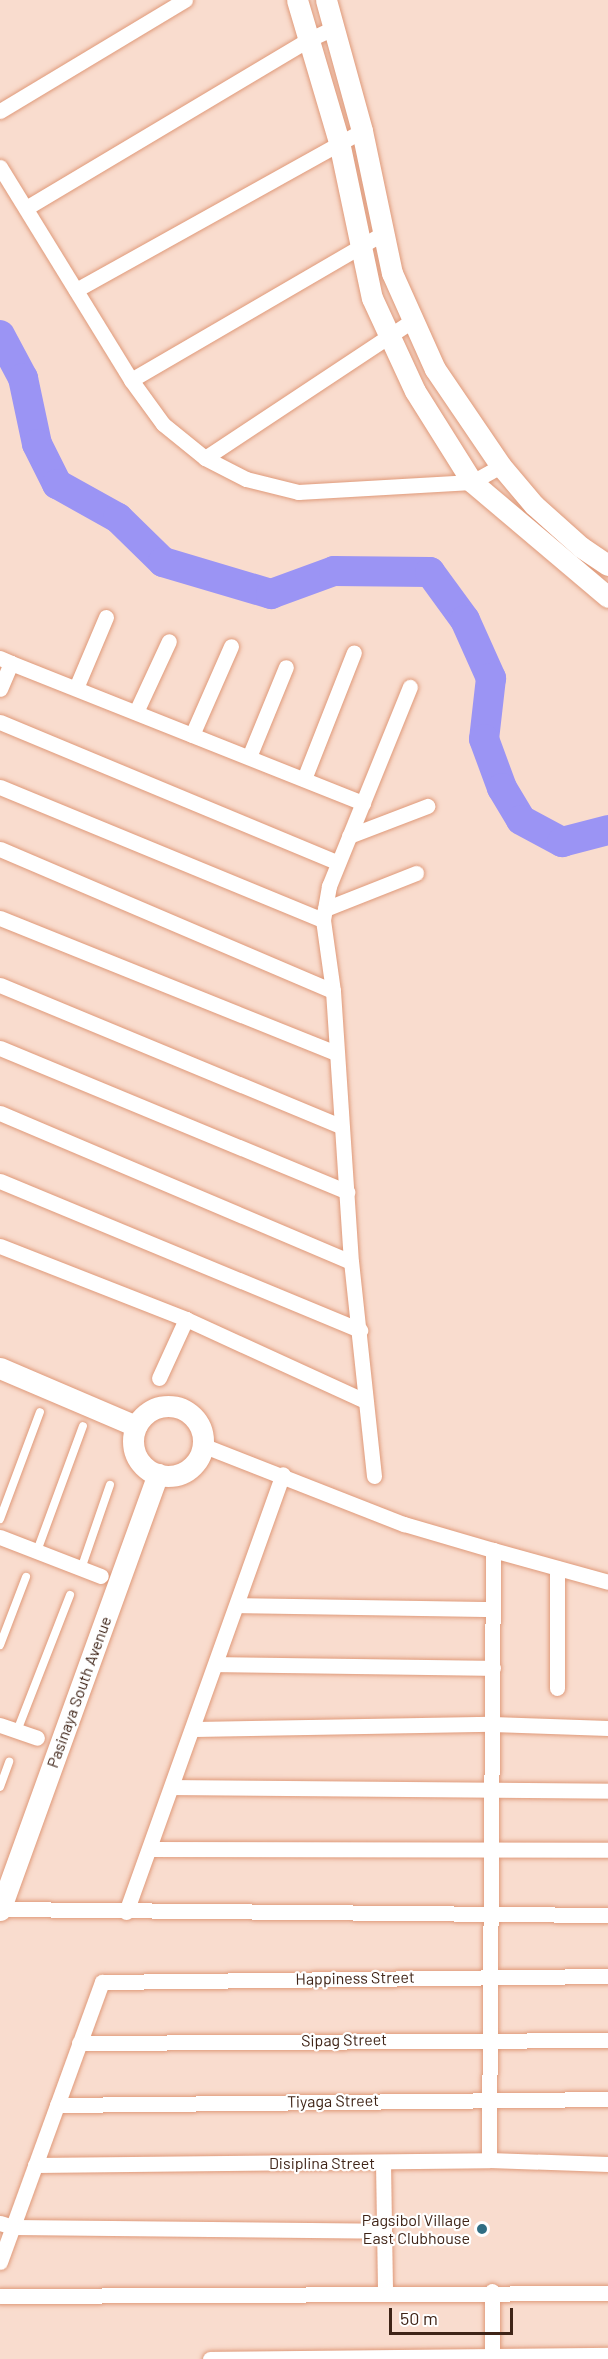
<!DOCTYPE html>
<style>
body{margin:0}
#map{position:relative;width:608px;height:2359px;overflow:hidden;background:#f9dcce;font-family:Barlow,sans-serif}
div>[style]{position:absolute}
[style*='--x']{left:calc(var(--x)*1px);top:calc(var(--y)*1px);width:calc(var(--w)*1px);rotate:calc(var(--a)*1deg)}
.river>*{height:30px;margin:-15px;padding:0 15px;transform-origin:15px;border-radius:15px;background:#9b94f4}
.roads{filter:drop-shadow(0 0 2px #df9a7a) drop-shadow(0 0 2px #df9a7a)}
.lane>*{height:8px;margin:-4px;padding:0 4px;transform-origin:4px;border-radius:4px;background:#fff}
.street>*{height:15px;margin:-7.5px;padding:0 7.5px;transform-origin:7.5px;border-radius:7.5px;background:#fff}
.secondary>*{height:21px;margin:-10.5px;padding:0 10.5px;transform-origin:10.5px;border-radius:10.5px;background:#fff}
.secondary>.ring{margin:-10.5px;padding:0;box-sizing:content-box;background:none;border:21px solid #fff;border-radius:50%}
.dots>*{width:16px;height:16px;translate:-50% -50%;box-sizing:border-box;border:3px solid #fff;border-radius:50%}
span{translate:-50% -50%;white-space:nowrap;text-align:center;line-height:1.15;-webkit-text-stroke:4.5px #fff;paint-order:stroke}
.street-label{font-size:16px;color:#3f2417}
.poi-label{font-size:16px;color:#3f2417}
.right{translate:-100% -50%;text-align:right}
.scale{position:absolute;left:389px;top:2308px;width:124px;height:27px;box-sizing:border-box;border:3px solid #3f2417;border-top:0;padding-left:8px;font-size:18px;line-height:21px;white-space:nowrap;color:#3f2417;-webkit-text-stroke:4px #fff;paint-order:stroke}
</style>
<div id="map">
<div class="river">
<i style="--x:0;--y:335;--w:49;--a:61.9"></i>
<i style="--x:23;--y:378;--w:67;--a:78"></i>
<i style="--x:37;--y:444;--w:45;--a:63.4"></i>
<i style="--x:57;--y:484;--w:70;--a:29.1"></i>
<i style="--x:118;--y:518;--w:63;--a:44.4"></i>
<i style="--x:163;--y:562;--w:113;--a:16.5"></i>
<i style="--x:271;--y:594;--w:67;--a:-20.1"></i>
<i style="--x:334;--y:571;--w:96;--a:0.6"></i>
<i style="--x:430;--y:572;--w:59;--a:53.9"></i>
<i style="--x:465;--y:620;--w:64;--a:65.9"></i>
<i style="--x:491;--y:678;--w:61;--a:96.5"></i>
<i style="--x:484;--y:739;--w:52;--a:69.8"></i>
<i style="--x:502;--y:788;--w:37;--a:59"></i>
<i style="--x:521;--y:820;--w:47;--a:28.2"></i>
<i style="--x:562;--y:842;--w:48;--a:-14.6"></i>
</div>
<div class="roads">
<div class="lane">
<i style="--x:0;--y:1519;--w:114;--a:-69.5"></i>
<i style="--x:37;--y:1551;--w:133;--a:-69.8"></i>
<i style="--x:81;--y:1569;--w:89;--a:-71"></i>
<i style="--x:0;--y:1645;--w:73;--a:-69.1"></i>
<i style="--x:17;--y:1731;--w:146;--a:-68.7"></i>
<i style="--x:0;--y:1787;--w:27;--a:-70"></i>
</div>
<div class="street">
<i style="--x:0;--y:111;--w:216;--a:-31"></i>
<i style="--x:0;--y:167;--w:250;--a:58.4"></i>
<i style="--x:131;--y:380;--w:54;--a:54"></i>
<i style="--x:163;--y:424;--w:54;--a:39"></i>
<i style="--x:205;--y:458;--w:46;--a:27.1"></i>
<i style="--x:246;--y:479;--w:54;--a:14"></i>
<i style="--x:298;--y:492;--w:174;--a:-3.3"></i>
<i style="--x:472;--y:482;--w:33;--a:-29"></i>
<i style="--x:26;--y:208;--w:330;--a:-30.8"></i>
<i style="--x:310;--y:39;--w:26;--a:-25"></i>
<i style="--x:76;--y:290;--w:327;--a:-29.1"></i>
<i style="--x:131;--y:380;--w:290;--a:-30.2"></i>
<i style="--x:205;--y:458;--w:248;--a:-33.5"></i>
<i style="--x:0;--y:658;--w:12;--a:24"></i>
<i style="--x:11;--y:663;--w:28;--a:113"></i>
<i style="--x:11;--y:663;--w:379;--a:21.7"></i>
<i style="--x:76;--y:688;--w:77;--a:-67.1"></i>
<i style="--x:136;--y:712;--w:78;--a:-65.1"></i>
<i style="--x:0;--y:722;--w:366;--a:22.6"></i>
<i style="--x:192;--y:735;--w:97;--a:-66.3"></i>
<i style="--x:249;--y:757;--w:97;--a:-67.7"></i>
<i style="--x:304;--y:779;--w:136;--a:-68.5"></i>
<i style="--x:0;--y:787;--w:349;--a:22.4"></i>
<i style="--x:349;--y:836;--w:84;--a:-21"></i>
<i style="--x:0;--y:849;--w:362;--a:23.1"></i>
<i style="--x:325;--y:909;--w:98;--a:-21.6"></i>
<i style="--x:0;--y:918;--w:362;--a:21.9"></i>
<i style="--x:0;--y:985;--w:368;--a:22.5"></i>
<i style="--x:0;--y:1048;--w:376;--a:22.5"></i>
<i style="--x:0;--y:1113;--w:381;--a:23"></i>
<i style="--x:0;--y:1181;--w:390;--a:22.5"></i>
<i style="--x:0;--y:1246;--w:200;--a:21.4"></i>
<i style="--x:186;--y:1319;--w:197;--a:24.6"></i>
<i style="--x:159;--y:1378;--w:65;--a:-65.4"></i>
<i style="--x:202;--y:1445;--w:217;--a:21.4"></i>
<i style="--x:404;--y:1524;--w:93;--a:16.3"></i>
<i style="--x:493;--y:1550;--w:610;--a:90.38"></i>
<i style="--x:374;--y:1476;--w:215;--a:-96.1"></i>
<i style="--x:351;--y:1262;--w:272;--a:-93.8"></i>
<i style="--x:333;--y:991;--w:72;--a:-98"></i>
<i style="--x:323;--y:920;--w:35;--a:-80"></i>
<i style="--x:329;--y:886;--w:215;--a:-67.9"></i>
<i style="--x:0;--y:1537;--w:108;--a:21.1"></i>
<i style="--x:493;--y:1550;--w:119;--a:15.5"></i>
<i style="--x:237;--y:1605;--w:256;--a:0.9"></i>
<i style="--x:216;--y:1664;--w:277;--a:0.8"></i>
<i style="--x:557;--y:1688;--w:120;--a:-90"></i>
<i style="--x:0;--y:1725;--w:39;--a:19"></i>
<i style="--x:194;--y:1729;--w:298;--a:-1"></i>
<i style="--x:492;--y:1724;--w:116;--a:2"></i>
<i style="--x:174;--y:1787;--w:434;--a:0.5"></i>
<i style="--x:151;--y:1849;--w:457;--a:0.1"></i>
<i style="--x:0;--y:1909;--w:608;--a:0.57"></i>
<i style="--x:126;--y:1912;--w:465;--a:-70.3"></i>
<i style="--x:79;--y:2043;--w:529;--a:-0.32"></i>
<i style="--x:57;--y:2105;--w:551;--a:-0.62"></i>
<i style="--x:383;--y:2162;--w:130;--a:89.1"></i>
<i style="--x:35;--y:2165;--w:454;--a:-0.6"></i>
<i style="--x:489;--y:2160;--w:119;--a:1.9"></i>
<i style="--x:0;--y:2223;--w:14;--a:17"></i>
<i style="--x:13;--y:2227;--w:370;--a:0.6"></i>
<i style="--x:0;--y:2262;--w:298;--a:-70"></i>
<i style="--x:102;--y:1982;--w:506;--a:-0.68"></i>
<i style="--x:0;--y:2296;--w:608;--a:-0.28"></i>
<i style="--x:210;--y:2359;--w:398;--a:-0.6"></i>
<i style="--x:492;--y:2359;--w:68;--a:-90"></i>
</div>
<div class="secondary">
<i style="--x:297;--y:0;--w:148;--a:73.5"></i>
<i style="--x:339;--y:142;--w:159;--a:78.1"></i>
<i style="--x:372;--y:298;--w:102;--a:65.2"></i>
<i style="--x:415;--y:391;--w:107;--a:57.9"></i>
<i style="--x:472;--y:482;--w:178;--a:40.2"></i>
<i style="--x:326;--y:0;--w:136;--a:74.6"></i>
<i style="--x:362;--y:131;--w:145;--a:78.1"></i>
<i style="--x:392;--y:273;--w:105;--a:65.9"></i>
<i style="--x:435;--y:369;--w:117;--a:55.8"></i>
<i style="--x:501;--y:466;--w:51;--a:49.8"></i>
<i style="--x:534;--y:505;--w:63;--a:41.8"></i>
<i style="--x:581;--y:547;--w:32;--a:34"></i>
<i style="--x:0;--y:1368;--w:148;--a:23.1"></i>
<i class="ring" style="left:133px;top:1406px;width:49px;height:49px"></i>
<i style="--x:0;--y:1910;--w:464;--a:-70.1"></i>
</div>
</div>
<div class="dots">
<i style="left:482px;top:2229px;background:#306d83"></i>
</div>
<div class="street-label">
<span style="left:79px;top:1692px;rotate:-70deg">Pasinaya South Avenue</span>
<span style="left:355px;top:1978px;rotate:-1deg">Happiness Street</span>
<span style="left:344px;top:2040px;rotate:-1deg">Sipag Street</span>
<span style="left:333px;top:2101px;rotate:-1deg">Tiyaga Street</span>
<span style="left:322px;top:2163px">Disiplina Street</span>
</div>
<div class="poi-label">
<span class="right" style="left:470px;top:2229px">Pagsibol Village<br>East Clubhouse</span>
</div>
<div class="scale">50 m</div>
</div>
